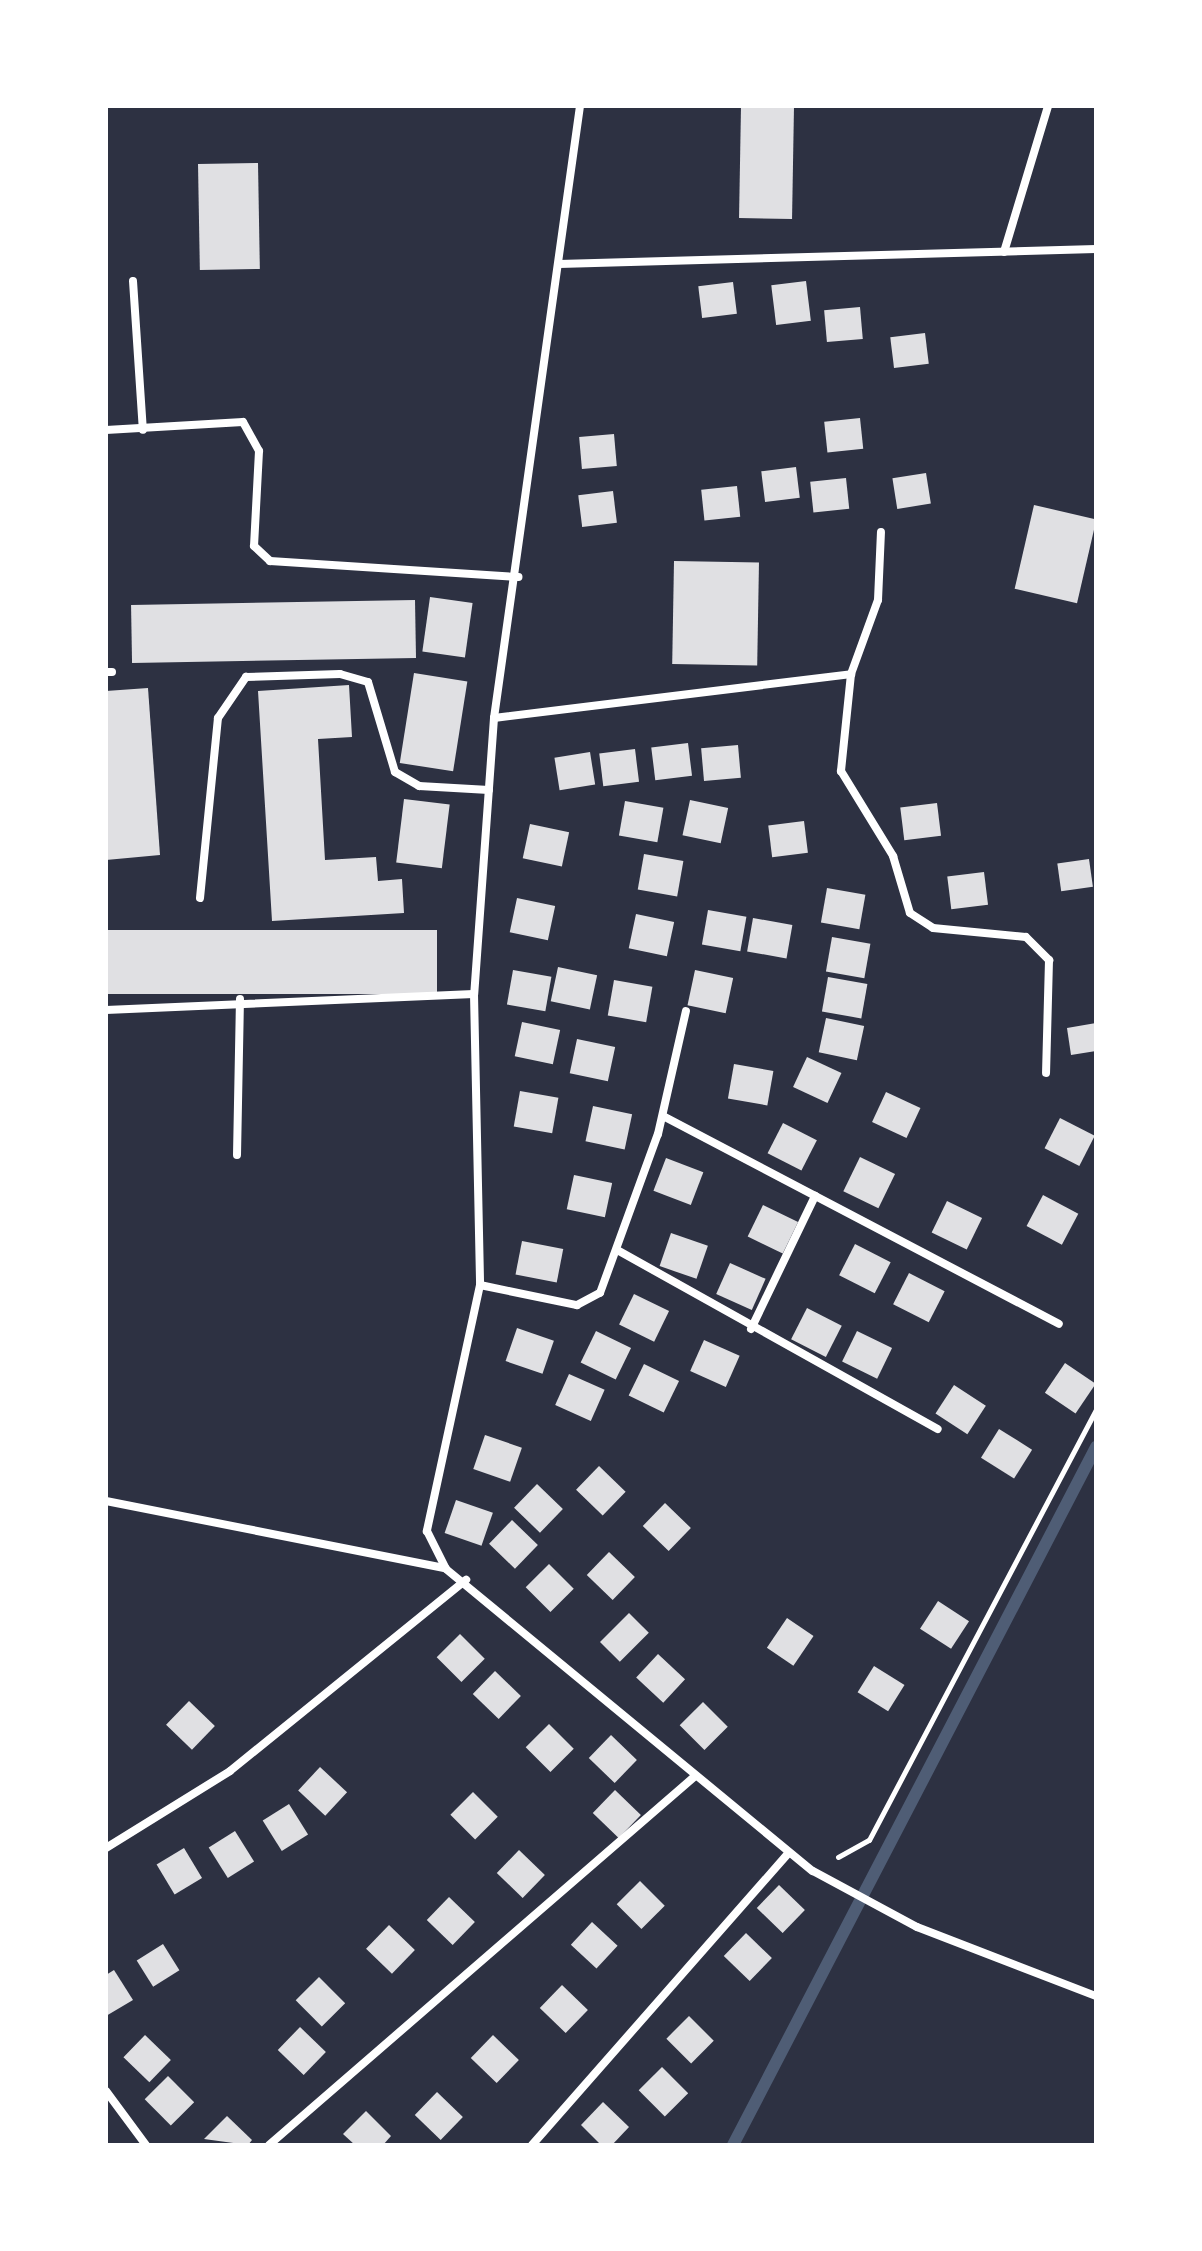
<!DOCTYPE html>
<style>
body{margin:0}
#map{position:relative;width:1202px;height:2251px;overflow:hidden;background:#2d3142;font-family:Overpass,sans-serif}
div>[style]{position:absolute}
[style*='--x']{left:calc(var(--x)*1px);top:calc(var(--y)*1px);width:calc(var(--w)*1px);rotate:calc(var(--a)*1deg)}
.stream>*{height:12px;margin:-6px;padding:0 6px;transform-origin:6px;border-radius:6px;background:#4f5d75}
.building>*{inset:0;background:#e0e0e3;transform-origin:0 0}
.path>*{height:5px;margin:-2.5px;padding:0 2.5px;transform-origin:2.5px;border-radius:2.5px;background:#fff}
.minor>*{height:8px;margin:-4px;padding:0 4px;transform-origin:4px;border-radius:4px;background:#fff}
span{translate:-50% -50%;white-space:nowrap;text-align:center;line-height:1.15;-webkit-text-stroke:6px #fff;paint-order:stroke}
.frame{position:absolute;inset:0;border:108px solid #fff;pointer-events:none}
</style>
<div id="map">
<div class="stream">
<i style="--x:733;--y:2145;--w:787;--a:-62.52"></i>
</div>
<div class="building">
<i style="left:741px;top:106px;width:53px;height:112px;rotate:1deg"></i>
<i style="left:258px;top:163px;width:106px;height:60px;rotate:89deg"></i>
<i style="left:806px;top:281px;width:40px;height:35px;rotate:83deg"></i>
<i style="left:733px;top:282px;width:32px;height:35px;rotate:83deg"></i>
<i style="left:860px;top:307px;width:32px;height:36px;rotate:85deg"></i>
<i style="left:925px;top:333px;width:31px;height:35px;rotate:83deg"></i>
<i style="left:860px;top:418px;width:31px;height:36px;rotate:84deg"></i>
<i style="left:614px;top:434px;width:32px;height:35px;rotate:85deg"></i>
<i style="left:796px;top:467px;width:31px;height:35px;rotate:83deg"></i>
<i style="left:926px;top:473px;width:31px;height:34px;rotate:81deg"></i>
<i style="left:846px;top:478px;width:31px;height:36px;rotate:84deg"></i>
<i style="left:737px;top:486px;width:31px;height:36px;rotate:84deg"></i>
<i style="left:613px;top:491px;width:32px;height:35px;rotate:83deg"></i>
<i style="left:1034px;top:505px;width:64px;height:86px;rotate:13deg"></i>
<i style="left:674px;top:561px;width:85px;height:103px;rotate:1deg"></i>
<i style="left:430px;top:597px;width:43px;height:55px;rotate:8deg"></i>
<i style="left:415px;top:600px;width:58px;height:284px;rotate:89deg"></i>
<i style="left:414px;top:673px;width:54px;height:91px;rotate:9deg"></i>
<i style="clip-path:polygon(349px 685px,352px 737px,318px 739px,325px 860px,376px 857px,378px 881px,402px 879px,404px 913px,272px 921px,258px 691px)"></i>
<i style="clip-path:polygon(148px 688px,160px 855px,106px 860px,106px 691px)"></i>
<i style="left:688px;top:743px;width:33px;height:37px;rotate:83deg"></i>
<i style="left:738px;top:745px;width:33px;height:37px;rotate:85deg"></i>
<i style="left:635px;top:749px;width:33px;height:36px;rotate:83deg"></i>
<i style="left:590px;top:752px;width:33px;height:36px;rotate:81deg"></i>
<i style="left:404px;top:799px;width:46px;height:64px;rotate:7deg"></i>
<i style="left:690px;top:800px;width:39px;height:36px;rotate:12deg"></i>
<i style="left:625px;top:801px;width:39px;height:35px;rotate:10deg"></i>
<i style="left:937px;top:803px;width:33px;height:37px;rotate:83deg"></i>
<i style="left:804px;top:821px;width:32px;height:36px;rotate:83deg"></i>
<i style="left:530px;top:824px;width:40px;height:35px;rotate:12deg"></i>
<i style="left:644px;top:854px;width:40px;height:36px;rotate:10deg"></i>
<i style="left:1089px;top:859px;width:28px;height:32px;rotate:82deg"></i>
<i style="left:984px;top:872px;width:33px;height:37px;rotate:83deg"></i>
<i style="left:827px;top:888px;width:39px;height:35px;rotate:10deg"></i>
<i style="left:517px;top:898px;width:39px;height:35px;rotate:12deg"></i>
<i style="left:708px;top:910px;width:39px;height:35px;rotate:10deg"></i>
<i style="left:636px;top:914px;width:39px;height:35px;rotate:12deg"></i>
<i style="left:753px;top:918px;width:40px;height:34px;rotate:10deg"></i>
<i style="left:106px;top:930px;width:331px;height:64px"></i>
<i style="left:832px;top:937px;width:39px;height:35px;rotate:10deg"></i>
<i style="left:558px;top:967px;width:40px;height:35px;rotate:12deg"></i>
<i style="left:513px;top:970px;width:39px;height:35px;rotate:10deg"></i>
<i style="left:695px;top:970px;width:39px;height:36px;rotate:12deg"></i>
<i style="left:828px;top:977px;width:40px;height:35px;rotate:10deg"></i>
<i style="left:614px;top:980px;width:39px;height:36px;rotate:10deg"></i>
<i style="left:826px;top:1018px;width:39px;height:35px;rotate:12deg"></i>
<i style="left:522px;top:1022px;width:39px;height:35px;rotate:12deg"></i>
<i style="clip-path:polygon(1096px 1023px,1096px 1051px,1071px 1055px,1067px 1028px)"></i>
<i style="left:577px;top:1039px;width:39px;height:35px;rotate:12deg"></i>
<i style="left:807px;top:1057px;width:38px;height:33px;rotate:25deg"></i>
<i style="left:734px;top:1064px;width:40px;height:35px;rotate:10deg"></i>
<i style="left:520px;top:1091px;width:39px;height:36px;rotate:10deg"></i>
<i style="left:886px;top:1092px;width:38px;height:33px;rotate:25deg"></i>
<i style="left:593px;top:1106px;width:40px;height:36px;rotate:12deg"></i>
<i style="left:1060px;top:1118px;width:39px;height:34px;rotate:27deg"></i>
<i style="left:783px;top:1123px;width:38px;height:34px;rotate:27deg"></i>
<i style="left:860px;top:1157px;width:39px;height:38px;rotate:26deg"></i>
<i style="left:666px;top:1158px;width:40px;height:35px;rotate:21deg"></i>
<i style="left:574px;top:1175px;width:39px;height:35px;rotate:12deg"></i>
<i style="left:1043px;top:1195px;width:40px;height:35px;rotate:28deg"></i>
<i style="left:947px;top:1201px;width:39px;height:35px;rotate:26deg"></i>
<i style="left:763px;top:1205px;width:39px;height:35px;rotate:26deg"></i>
<i style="left:671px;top:1233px;width:39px;height:35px;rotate:19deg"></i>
<i style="left:522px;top:1241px;width:42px;height:34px;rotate:11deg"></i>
<i style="left:855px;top:1244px;width:40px;height:35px;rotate:27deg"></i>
<i style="left:730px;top:1263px;width:39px;height:34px;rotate:24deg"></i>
<i style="left:909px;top:1273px;width:40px;height:35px;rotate:27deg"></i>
<i style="left:634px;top:1294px;width:39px;height:34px;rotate:26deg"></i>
<i style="left:807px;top:1308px;width:39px;height:35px;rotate:27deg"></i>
<i style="left:517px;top:1328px;width:39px;height:35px;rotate:19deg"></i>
<i style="left:596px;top:1331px;width:39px;height:35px;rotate:26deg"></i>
<i style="left:857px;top:1331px;width:39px;height:34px;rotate:26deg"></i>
<i style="left:704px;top:1340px;width:39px;height:34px;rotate:24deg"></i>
<i style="left:1065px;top:1363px;width:37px;height:36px;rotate:34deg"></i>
<i style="left:644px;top:1364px;width:39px;height:35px;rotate:26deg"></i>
<i style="left:569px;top:1374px;width:39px;height:34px;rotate:24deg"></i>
<i style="left:954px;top:1385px;width:38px;height:34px;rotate:33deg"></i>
<i style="left:999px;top:1429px;width:39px;height:34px;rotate:32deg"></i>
<i style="left:485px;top:1435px;width:39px;height:36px;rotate:19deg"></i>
<i style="left:599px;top:1466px;width:37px;height:33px;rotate:44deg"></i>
<i style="left:537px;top:1484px;width:36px;height:33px;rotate:44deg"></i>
<i style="left:456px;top:1500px;width:39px;height:35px;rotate:19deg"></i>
<i style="left:665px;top:1503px;width:36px;height:32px;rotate:44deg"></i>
<i style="left:512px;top:1520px;width:36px;height:33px;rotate:44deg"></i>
<i style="left:609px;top:1552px;width:36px;height:32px;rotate:44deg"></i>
<i style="left:549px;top:1564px;width:35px;height:33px;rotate:45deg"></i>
<i style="left:938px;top:1601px;width:37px;height:33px;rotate:33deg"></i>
<i style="left:629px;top:1613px;width:28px;height:41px;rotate:45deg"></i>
<i style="left:787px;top:1618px;width:32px;height:36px;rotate:34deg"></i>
<i style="left:460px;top:1634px;width:35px;height:33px;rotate:45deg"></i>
<i style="left:658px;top:1654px;width:37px;height:32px;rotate:43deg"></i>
<i style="left:874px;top:1666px;width:36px;height:31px;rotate:32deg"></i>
<i style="left:495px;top:1671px;width:36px;height:32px;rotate:44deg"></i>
<i style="left:189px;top:1701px;width:36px;height:33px;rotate:44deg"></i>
<i style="left:703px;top:1702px;width:35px;height:33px;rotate:45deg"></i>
<i style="left:549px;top:1724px;width:35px;height:33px;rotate:45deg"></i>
<i style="left:611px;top:1735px;width:36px;height:32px;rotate:44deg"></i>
<i style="left:320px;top:1767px;width:37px;height:32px;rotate:43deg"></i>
<i style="left:615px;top:1790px;width:36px;height:32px;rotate:44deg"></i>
<i style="left:473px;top:1792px;width:35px;height:32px;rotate:45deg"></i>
<i style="left:289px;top:1804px;width:36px;height:31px;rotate:58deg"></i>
<i style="left:235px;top:1831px;width:36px;height:31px;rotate:58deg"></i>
<i style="left:184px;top:1848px;width:35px;height:32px;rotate:59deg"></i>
<i style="left:519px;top:1850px;width:36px;height:32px;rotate:44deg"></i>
<i style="left:640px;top:1881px;width:35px;height:33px;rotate:45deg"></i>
<i style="left:779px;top:1885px;width:36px;height:32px;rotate:44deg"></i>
<i style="left:449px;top:1897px;width:36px;height:32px;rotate:44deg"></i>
<i style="left:592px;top:1922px;width:35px;height:31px;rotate:43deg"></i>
<i style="left:389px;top:1925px;width:36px;height:33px;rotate:44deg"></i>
<i style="left:746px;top:1933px;width:36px;height:32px;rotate:44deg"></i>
<i style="left:163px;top:1944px;width:31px;height:31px;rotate:58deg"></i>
<i style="clip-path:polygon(114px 1970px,133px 2000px,106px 2016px,106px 1975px)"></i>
<i style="left:319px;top:1977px;width:37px;height:33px;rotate:45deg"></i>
<i style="left:562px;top:1985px;width:36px;height:32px;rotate:44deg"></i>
<i style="left:689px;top:2016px;width:35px;height:32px;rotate:45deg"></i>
<i style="left:300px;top:2027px;width:36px;height:32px;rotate:44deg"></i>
<i style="left:145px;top:2035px;width:36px;height:31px;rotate:44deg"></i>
<i style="left:493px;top:2035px;width:36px;height:32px;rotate:44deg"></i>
<i style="left:662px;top:2067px;width:37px;height:33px;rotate:45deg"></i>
<i style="left:168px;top:2076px;width:37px;height:33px;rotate:45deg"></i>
<i style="left:437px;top:2092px;width:36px;height:32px;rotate:44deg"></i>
<i style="clip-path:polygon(603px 2102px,629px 2127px,612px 2145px,601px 2145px,581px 2125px)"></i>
<i style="clip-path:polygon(366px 2111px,391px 2136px,383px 2145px,355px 2145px,343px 2134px)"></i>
<i style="clip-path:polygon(227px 2116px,252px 2140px,248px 2145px,204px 2139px)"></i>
</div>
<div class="path">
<i style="--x:838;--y:1857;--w:35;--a:-29"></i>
<i style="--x:869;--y:1840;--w:487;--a:-62.2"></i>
</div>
<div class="minor">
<i style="--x:580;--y:106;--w:618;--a:98"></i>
<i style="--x:494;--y:718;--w:277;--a:94.1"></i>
<i style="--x:474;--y:994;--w:291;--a:88.8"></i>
<i style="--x:480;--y:1285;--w:252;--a:102.2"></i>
<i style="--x:427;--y:1531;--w:42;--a:63.4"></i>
<i style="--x:446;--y:1569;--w:475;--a:39.5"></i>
<i style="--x:813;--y:1871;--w:118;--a:28.3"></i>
<i style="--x:917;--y:1927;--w:192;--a:21.1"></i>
<i style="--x:1004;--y:252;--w:152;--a:-73.2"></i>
<i style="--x:559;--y:264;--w:537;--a:-1.6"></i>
<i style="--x:133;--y:281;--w:149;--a:86.2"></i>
<i style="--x:106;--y:430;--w:137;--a:-3.3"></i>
<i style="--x:243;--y:422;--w:33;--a:61"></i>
<i style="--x:259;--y:451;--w:95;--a:93"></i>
<i style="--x:254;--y:546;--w:22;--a:43"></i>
<i style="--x:270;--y:561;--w:249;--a:3.7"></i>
<i style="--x:106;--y:672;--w:6;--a:0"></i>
<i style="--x:851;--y:674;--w:98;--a:95.9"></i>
<i style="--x:841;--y:771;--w:100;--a:58.5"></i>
<i style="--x:893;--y:856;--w:59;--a:73.4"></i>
<i style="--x:910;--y:913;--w:27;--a:33"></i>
<i style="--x:933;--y:928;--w:93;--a:5.5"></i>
<i style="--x:1026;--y:937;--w:33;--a:45"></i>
<i style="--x:1049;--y:960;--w:113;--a:91.5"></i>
<i style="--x:494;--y:718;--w:360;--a:-7"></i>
<i style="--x:851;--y:674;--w:79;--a:-70"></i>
<i style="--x:878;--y:600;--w:68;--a:-87.5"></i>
<i style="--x:200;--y:898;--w:181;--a:-84.3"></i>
<i style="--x:218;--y:718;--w:50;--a:-55.7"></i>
<i style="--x:246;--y:677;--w:94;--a:-1.8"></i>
<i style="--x:340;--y:674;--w:29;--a:16"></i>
<i style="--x:368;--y:682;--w:94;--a:73.3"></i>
<i style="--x:395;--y:772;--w:28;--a:30"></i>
<i style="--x:419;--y:786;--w:70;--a:3.3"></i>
<i style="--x:106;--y:1010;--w:368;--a:-2.5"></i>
<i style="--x:663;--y:1116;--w:447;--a:27.7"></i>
<i style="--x:237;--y:1155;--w:156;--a:-88.9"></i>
<i style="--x:619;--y:1251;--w:365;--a:29.2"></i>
<i style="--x:480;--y:1285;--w:99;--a:11.7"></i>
<i style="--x:577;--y:1305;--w:26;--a:-28"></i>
<i style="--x:600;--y:1293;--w:169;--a:-70"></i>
<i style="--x:658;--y:1134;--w:126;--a:-77.2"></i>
<i style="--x:751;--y:1329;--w:148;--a:-64.3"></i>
<i style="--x:106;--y:1501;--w:346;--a:11.2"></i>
<i style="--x:106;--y:1848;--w:146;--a:-31.8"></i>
<i style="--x:230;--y:1771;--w:304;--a:-39"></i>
<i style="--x:106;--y:2091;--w:67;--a:53.5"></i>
<i style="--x:269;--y:2145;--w:562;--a:-40.89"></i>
<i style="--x:532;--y:2145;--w:388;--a:-48.7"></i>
</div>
<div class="frame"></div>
</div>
